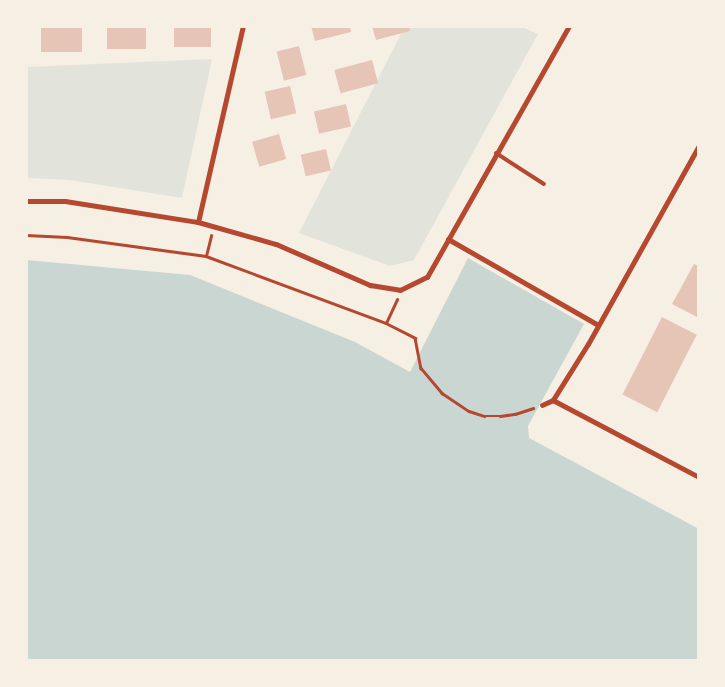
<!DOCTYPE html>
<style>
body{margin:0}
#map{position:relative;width:725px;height:687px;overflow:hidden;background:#f6efe4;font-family:"IBM Plex Sans",sans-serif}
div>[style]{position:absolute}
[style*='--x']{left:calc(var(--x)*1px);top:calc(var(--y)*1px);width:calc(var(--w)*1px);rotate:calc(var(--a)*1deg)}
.green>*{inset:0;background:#e2e4dc}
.water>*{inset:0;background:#c9d6d2}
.building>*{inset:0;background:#e6c5b7;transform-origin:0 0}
.path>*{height:2.5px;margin:-1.25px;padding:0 1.25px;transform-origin:1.25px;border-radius:1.25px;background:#b5482f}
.service>*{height:4px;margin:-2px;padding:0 2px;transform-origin:2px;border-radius:2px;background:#b5482f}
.pedestrian>*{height:4.5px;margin:-2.25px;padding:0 2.25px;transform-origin:2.25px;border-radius:2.25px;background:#b5482f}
.minor>*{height:5px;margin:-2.5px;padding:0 2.5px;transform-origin:2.5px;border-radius:2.5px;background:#b5482f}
span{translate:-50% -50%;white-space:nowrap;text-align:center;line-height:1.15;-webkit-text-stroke:4px #f6efe4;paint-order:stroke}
.frame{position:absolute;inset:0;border:28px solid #f6efe4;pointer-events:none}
</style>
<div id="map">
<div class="green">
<i style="clip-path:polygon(405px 26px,520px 26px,538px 34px,414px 260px,390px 266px,299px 233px)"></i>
<i style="clip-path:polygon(212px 59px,182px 198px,70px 180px,26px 178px,26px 67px)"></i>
</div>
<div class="water">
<i style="clip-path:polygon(468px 258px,584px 324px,528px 426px,529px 438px,699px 529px,699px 661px,26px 661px,26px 260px,190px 275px,355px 342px,410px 372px)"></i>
</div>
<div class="building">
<i style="left:41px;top:26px;width:41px;height:26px"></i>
<i style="left:107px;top:26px;width:39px;height:23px"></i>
<i style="left:174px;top:26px;width:37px;height:21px"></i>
<i style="clip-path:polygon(311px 26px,350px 26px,351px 32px,315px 41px)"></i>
<i style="clip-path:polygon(372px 26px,409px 26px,410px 31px,376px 40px)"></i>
<i style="left:299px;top:46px;width:30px;height:23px;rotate:76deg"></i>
<i style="left:372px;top:60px;width:24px;height:39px;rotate:75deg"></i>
<i style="left:290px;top:86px;width:28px;height:26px;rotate:77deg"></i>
<i style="left:346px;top:104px;width:23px;height:33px;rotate:77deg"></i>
<i style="left:279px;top:134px;width:26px;height:28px;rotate:74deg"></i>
<i style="left:326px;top:149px;width:22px;height:26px;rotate:77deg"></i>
<i style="clip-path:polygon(694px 264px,699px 266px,699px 318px,672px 304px)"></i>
<i style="left:662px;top:317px;width:39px;height:87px;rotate:27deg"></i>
</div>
<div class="path">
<i style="--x:26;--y:235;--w:41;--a:2.8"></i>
<i style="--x:67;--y:237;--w:140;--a:7.8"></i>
<i style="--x:206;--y:256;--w:192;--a:20.4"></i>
<i style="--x:386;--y:323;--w:33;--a:27"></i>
<i style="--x:415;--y:338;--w:31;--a:79"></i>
<i style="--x:421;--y:368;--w:33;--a:50"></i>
<i style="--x:442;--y:393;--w:32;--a:34"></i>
<i style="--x:469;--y:411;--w:16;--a:18"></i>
<i style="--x:484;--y:416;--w:16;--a:0"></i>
<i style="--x:500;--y:416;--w:15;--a:-8"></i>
<i style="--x:515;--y:414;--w:19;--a:-18"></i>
<i style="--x:206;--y:256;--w:21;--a:-76"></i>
<i style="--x:386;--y:323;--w:26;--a:-65"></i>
</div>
<div class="service">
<i style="--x:496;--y:153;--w:57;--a:32.9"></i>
</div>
<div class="pedestrian">
<i style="--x:553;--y:400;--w:66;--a:-58"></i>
<i style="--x:542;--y:405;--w:12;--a:-24"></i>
<i style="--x:553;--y:400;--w:165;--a:27.8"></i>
</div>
<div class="minor">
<i style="--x:26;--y:201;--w:39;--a:0"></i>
<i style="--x:65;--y:201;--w:135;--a:9"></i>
<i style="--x:198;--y:222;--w:81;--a:15.8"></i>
<i style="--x:276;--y:244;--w:103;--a:23.6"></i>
<i style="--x:370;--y:285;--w:30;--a:9"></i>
<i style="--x:400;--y:290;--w:30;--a:-26"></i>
<i style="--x:427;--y:277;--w:288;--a:-60.5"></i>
<i style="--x:198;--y:222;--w:201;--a:-77.1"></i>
<i style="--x:448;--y:239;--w:173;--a:29.8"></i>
<i style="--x:588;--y:344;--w:228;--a:-60.8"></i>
</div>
<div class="frame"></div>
</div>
